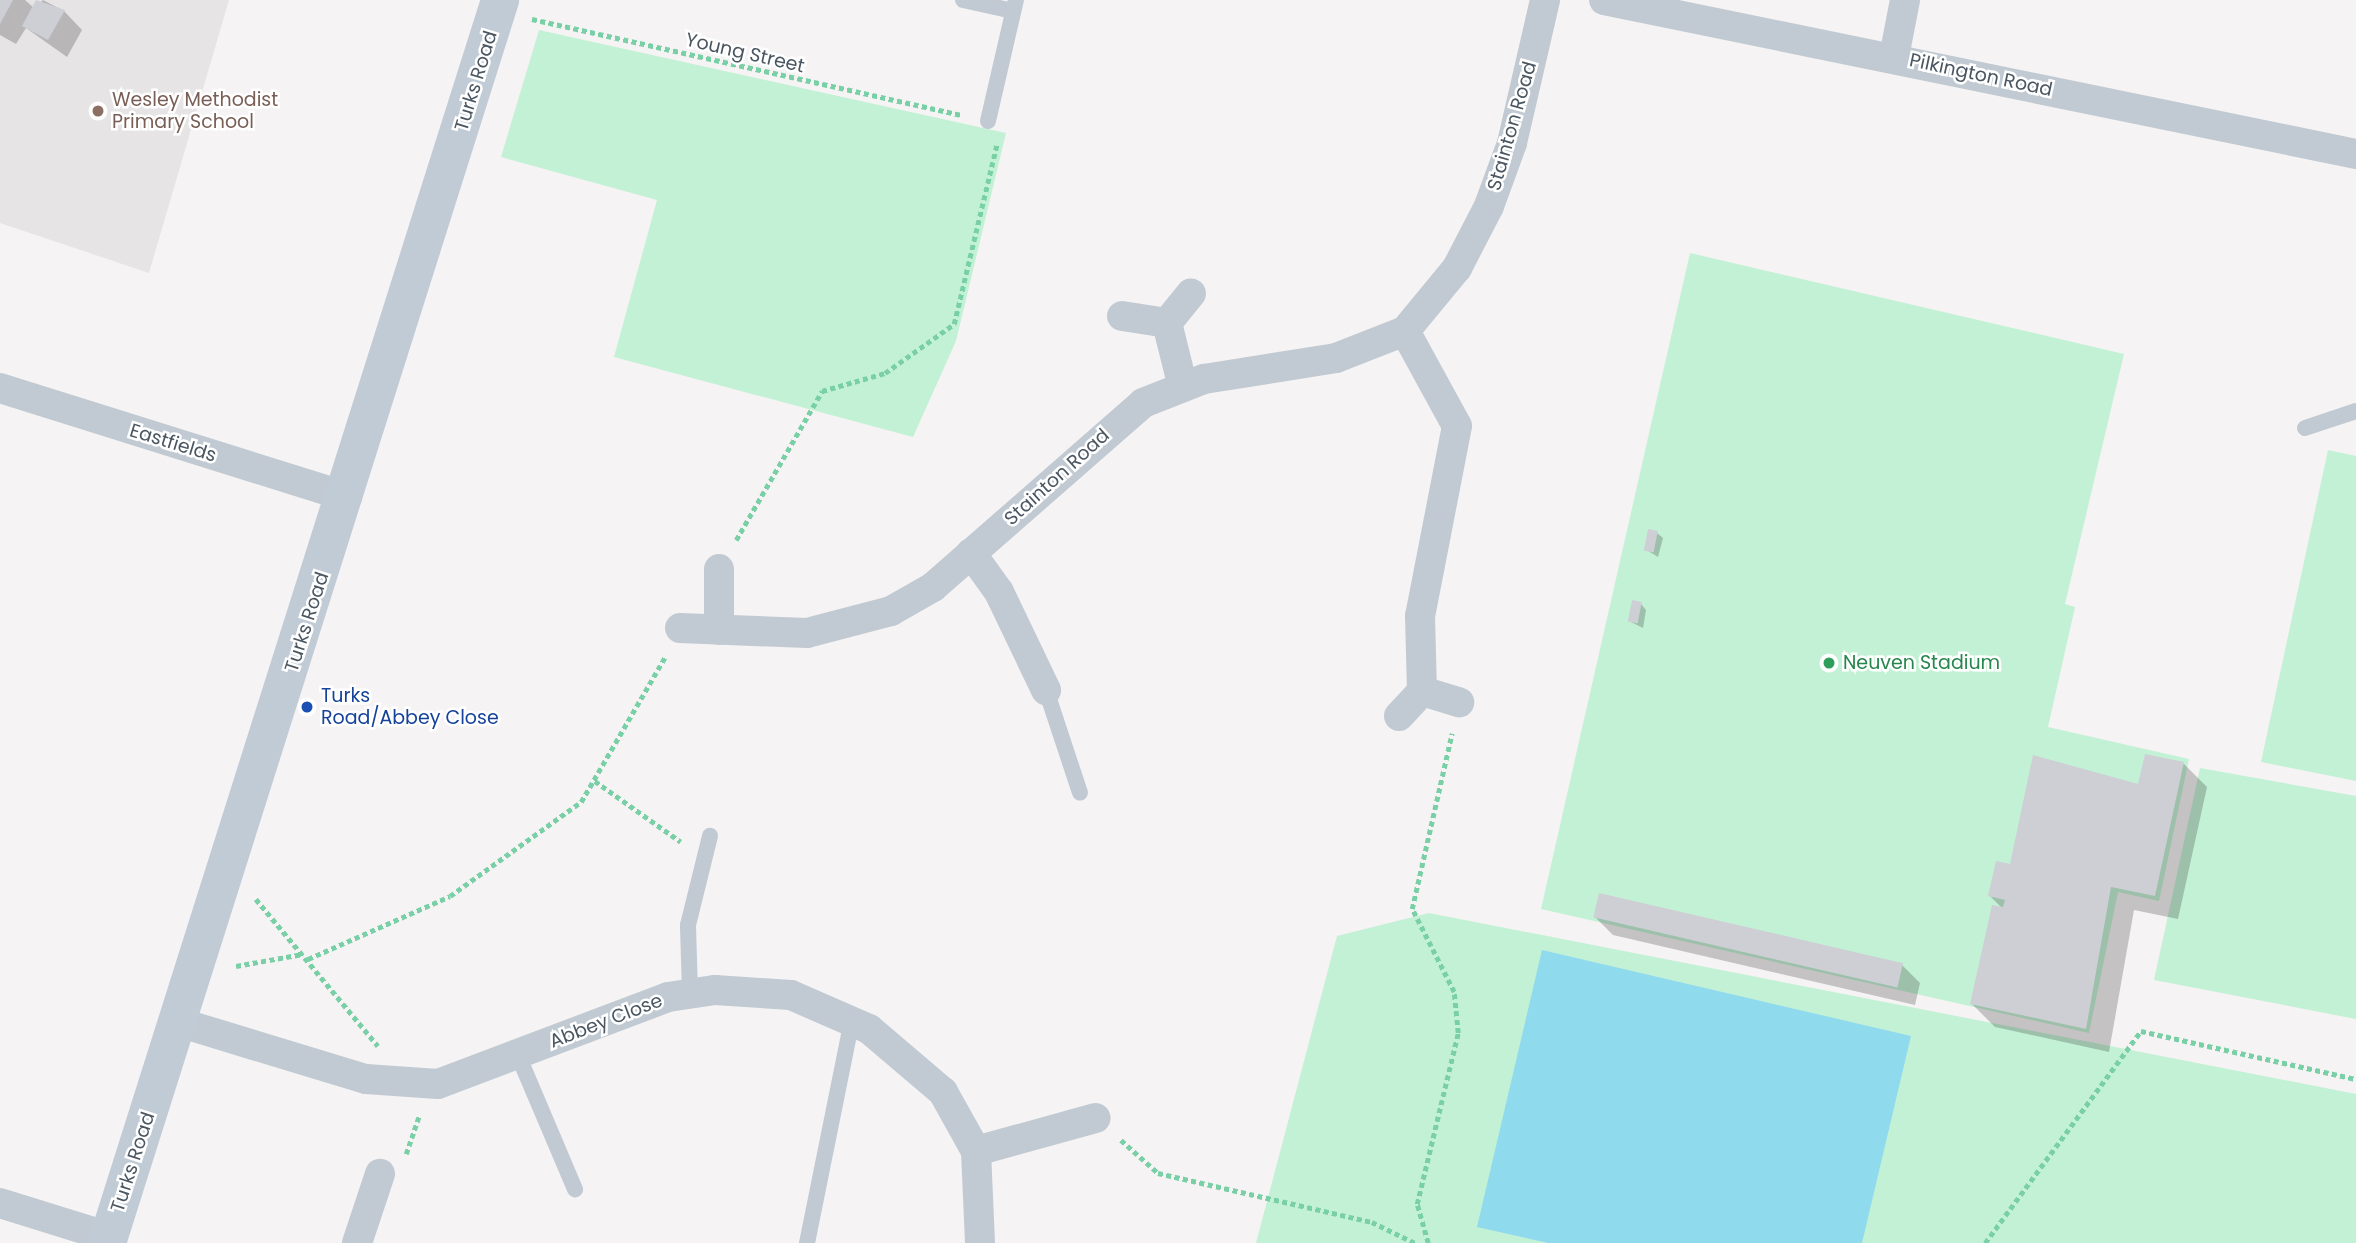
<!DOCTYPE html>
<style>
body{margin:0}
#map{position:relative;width:2356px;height:1243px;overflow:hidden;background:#f5f3f3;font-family:Poppins,sans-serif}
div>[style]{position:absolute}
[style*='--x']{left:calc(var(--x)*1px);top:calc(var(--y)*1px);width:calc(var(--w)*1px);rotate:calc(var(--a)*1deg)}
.education>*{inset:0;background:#e6e4e5}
.green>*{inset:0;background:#c3f1d5}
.water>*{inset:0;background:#90daee}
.shadow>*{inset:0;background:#0003}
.building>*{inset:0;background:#cdcfd5;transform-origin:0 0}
.path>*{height:4.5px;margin-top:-2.25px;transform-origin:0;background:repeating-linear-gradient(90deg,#7ad0a6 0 5px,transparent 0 8.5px)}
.lane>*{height:16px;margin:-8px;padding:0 8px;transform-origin:8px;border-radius:8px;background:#c1cad2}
.street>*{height:30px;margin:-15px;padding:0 15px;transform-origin:15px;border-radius:15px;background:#c1cad2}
.secondary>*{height:38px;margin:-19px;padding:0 19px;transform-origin:19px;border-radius:19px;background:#c1cbd6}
.dots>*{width:19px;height:19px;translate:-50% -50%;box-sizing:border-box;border:4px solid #fff;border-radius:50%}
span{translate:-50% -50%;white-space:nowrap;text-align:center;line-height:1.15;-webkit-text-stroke:5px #fff;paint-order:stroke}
.street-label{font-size:19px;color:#4a5661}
.education-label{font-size:19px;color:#785e54}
.left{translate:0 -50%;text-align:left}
.leisure-label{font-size:19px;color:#27864d}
.transit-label{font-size:19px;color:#164399}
</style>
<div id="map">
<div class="education">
<i style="clip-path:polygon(0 0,229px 0,149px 273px,0 223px)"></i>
</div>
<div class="green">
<i style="clip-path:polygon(539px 30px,1006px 133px,956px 341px,913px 437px,614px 357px,657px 200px,501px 157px)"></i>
<i style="clip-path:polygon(1690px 253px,2124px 354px,2065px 604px,2075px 607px,2048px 727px,2189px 759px,2159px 901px,2118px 892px,2089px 1033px,1541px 909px)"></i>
<i style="clip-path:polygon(2328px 450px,2356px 456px,2356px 781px,2261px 762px)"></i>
<i style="clip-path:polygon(2200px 768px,2356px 796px,2356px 1019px,2154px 980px)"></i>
<i style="clip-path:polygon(1429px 913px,2356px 1094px,2356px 1243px,1256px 1243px,1337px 936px)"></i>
</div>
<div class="water">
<i style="clip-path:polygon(1542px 950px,1911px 1036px,1862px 1243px,1548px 1243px,1477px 1227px)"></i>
</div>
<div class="shadow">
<i style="clip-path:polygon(0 0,25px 0,34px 8px,43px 0,64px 11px,82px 30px,67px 57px,26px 28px,16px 44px,0 35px)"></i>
<i style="clip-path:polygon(1657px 533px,1663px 538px,1658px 557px,1645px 549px)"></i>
<i style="clip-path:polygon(1641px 604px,1646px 610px,1643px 628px,1629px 621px)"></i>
<i style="clip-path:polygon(2184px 764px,2207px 787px,2178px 919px,2134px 910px,2109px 1052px,1995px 1027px,1972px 1004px,2003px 909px,1990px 896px,2011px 866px)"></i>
<i style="clip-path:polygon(1595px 917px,1902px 965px,1920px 983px,1915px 1005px,1613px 935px)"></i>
</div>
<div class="building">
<i style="clip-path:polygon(0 0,13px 0,0 24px)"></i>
<i style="clip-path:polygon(36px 0,65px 10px,48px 40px,22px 26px)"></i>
<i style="left:1648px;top:529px;width:10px;height:22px;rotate:11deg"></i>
<i style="left:1632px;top:600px;width:10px;height:22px;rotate:11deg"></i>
<i style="clip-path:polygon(2145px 754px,2184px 762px,2155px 896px,2111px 887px,2086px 1029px,1970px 1004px,1992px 905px,2003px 907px,2005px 900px,1988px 896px,1996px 861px,2010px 864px,2033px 755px,2138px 784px)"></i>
<i style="left:1599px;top:893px;width:312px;height:25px;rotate:13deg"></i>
</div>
<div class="path">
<i style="--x:532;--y:19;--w:440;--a:12.6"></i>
<i style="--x:736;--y:540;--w:172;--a:-60"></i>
<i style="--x:822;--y:391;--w:66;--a:-15.9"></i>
<i style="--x:885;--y:373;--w:85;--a:-35.4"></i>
<i style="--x:954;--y:324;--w:185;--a:-76.6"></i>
<i style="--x:595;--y:781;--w:105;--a:35.3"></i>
<i style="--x:256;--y:899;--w:191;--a:50.3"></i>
<i style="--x:308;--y:959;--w:155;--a:-23.9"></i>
<i style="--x:450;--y:896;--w:161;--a:-35.7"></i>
<i style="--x:581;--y:802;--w:168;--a:-59.9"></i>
<i style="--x:236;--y:966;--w:68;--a:-10.2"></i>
<i style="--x:1121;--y:1140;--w:50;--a:41.7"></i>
<i style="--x:1158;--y:1173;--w:220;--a:12.9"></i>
<i style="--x:1372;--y:1222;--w:48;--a:26"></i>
<i style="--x:406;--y:1154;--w:40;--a:-71.1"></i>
<i style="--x:1428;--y:1243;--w:41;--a:-105.8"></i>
<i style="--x:1417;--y:1204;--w:176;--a:-76.5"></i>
<i style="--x:1458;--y:1033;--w:41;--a:-95.6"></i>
<i style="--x:1454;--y:992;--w:93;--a:-116.8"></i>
<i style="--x:1412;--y:909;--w:180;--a:-77.2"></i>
<i style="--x:1985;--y:1243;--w:263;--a:-53.7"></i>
<i style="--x:2141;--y:1031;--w:220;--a:12.6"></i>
</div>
<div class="lane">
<i style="--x:963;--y:0;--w:51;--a:12.4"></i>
<i style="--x:988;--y:121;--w:124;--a:-77"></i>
<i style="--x:2305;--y:428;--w:54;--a:-18.4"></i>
<i style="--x:1046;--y:690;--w:108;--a:71.7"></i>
<i style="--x:690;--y:994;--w:69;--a:-91.7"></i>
<i style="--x:688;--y:925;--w:92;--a:-76.1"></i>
<i style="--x:518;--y:1055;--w:146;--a:67"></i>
<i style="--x:807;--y:1243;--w:227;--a:-78.6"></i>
</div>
<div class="street">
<i style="--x:1604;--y:0;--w:768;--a:11.57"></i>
<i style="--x:1894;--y:57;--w:58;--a:-79.1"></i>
<i style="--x:1122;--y:316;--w:46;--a:8.8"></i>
<i style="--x:1167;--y:323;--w:38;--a:-51"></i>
<i style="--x:1167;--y:323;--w:66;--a:76"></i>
<i style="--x:1405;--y:331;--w:108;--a:61.3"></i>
<i style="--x:1457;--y:426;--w:194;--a:101"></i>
<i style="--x:1420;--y:616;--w:75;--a:88.5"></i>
<i style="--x:0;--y:388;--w:364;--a:17.4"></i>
<i style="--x:971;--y:553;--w:48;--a:54.3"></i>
<i style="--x:999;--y:592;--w:109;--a:64.4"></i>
<i style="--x:680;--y:628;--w:127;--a:2.3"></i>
<i style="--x:807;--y:633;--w:87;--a:-14.7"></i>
<i style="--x:891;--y:611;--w:48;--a:-29.7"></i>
<i style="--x:933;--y:587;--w:279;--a:-41.2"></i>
<i style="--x:1143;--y:403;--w:66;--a:-21.5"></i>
<i style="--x:1204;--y:379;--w:134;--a:-9"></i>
<i style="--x:1336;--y:358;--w:74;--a:-21.4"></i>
<i style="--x:1405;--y:331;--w:82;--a:-50.5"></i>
<i style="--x:1457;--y:268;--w:70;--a:-62.7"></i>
<i style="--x:1489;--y:206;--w:67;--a:-69.9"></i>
<i style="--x:1512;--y:143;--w:147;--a:-77"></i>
<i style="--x:719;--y:630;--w:61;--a:-90"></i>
<i style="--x:1399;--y:716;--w:34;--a:-47"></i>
<i style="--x:1422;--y:691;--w:39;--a:17"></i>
<i style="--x:178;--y:1022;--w:196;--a:16.9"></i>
<i style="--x:366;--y:1079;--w:72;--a:4"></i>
<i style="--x:438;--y:1084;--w:246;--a:-20.7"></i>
<i style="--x:668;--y:997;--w:48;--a:-8.5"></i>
<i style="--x:715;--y:990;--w:76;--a:3.8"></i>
<i style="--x:791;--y:995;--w:85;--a:23.6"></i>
<i style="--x:869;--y:1029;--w:97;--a:40.4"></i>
<i style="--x:943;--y:1092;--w:68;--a:60.8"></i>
<i style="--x:976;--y:1151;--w:92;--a:87.5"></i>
<i style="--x:976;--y:1151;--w:124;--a:-15.4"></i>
<i style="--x:0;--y:1203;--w:114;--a:17.3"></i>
<i style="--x:357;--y:1243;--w:73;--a:-71.6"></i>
</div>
<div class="secondary">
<i style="--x:107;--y:1243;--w:1304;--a:-72.45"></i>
</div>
<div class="dots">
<i style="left:98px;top:111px;background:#8d6e63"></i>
<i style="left:1829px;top:663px;background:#2e9e5b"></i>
<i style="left:307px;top:707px;background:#1a4fb4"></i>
</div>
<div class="street-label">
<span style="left:745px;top:53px;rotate:13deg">Young Street</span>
<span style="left:1981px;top:75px;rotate:12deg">Pilkington Road</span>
<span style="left:476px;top:81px;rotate:-73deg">Turks Road</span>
<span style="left:1512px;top:126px;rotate:-74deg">Stainton Road</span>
<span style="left:173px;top:443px;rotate:17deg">Eastfields</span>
<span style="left:1057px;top:477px;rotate:-42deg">Stainton Road</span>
<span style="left:307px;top:622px;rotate:-72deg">Turks Road</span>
<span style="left:606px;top:1021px;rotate:-21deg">Abbey Close</span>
<span style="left:133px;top:1162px;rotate:-72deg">Turks Road</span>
</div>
<div class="education-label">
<span class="left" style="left:112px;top:111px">Wesley Methodist<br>Primary School</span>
</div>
<div class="leisure-label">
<span class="left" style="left:1843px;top:663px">Neuven Stadium</span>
</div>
<div class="transit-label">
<span class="left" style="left:321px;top:707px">Turks<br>Road/Abbey Close</span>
</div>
</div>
